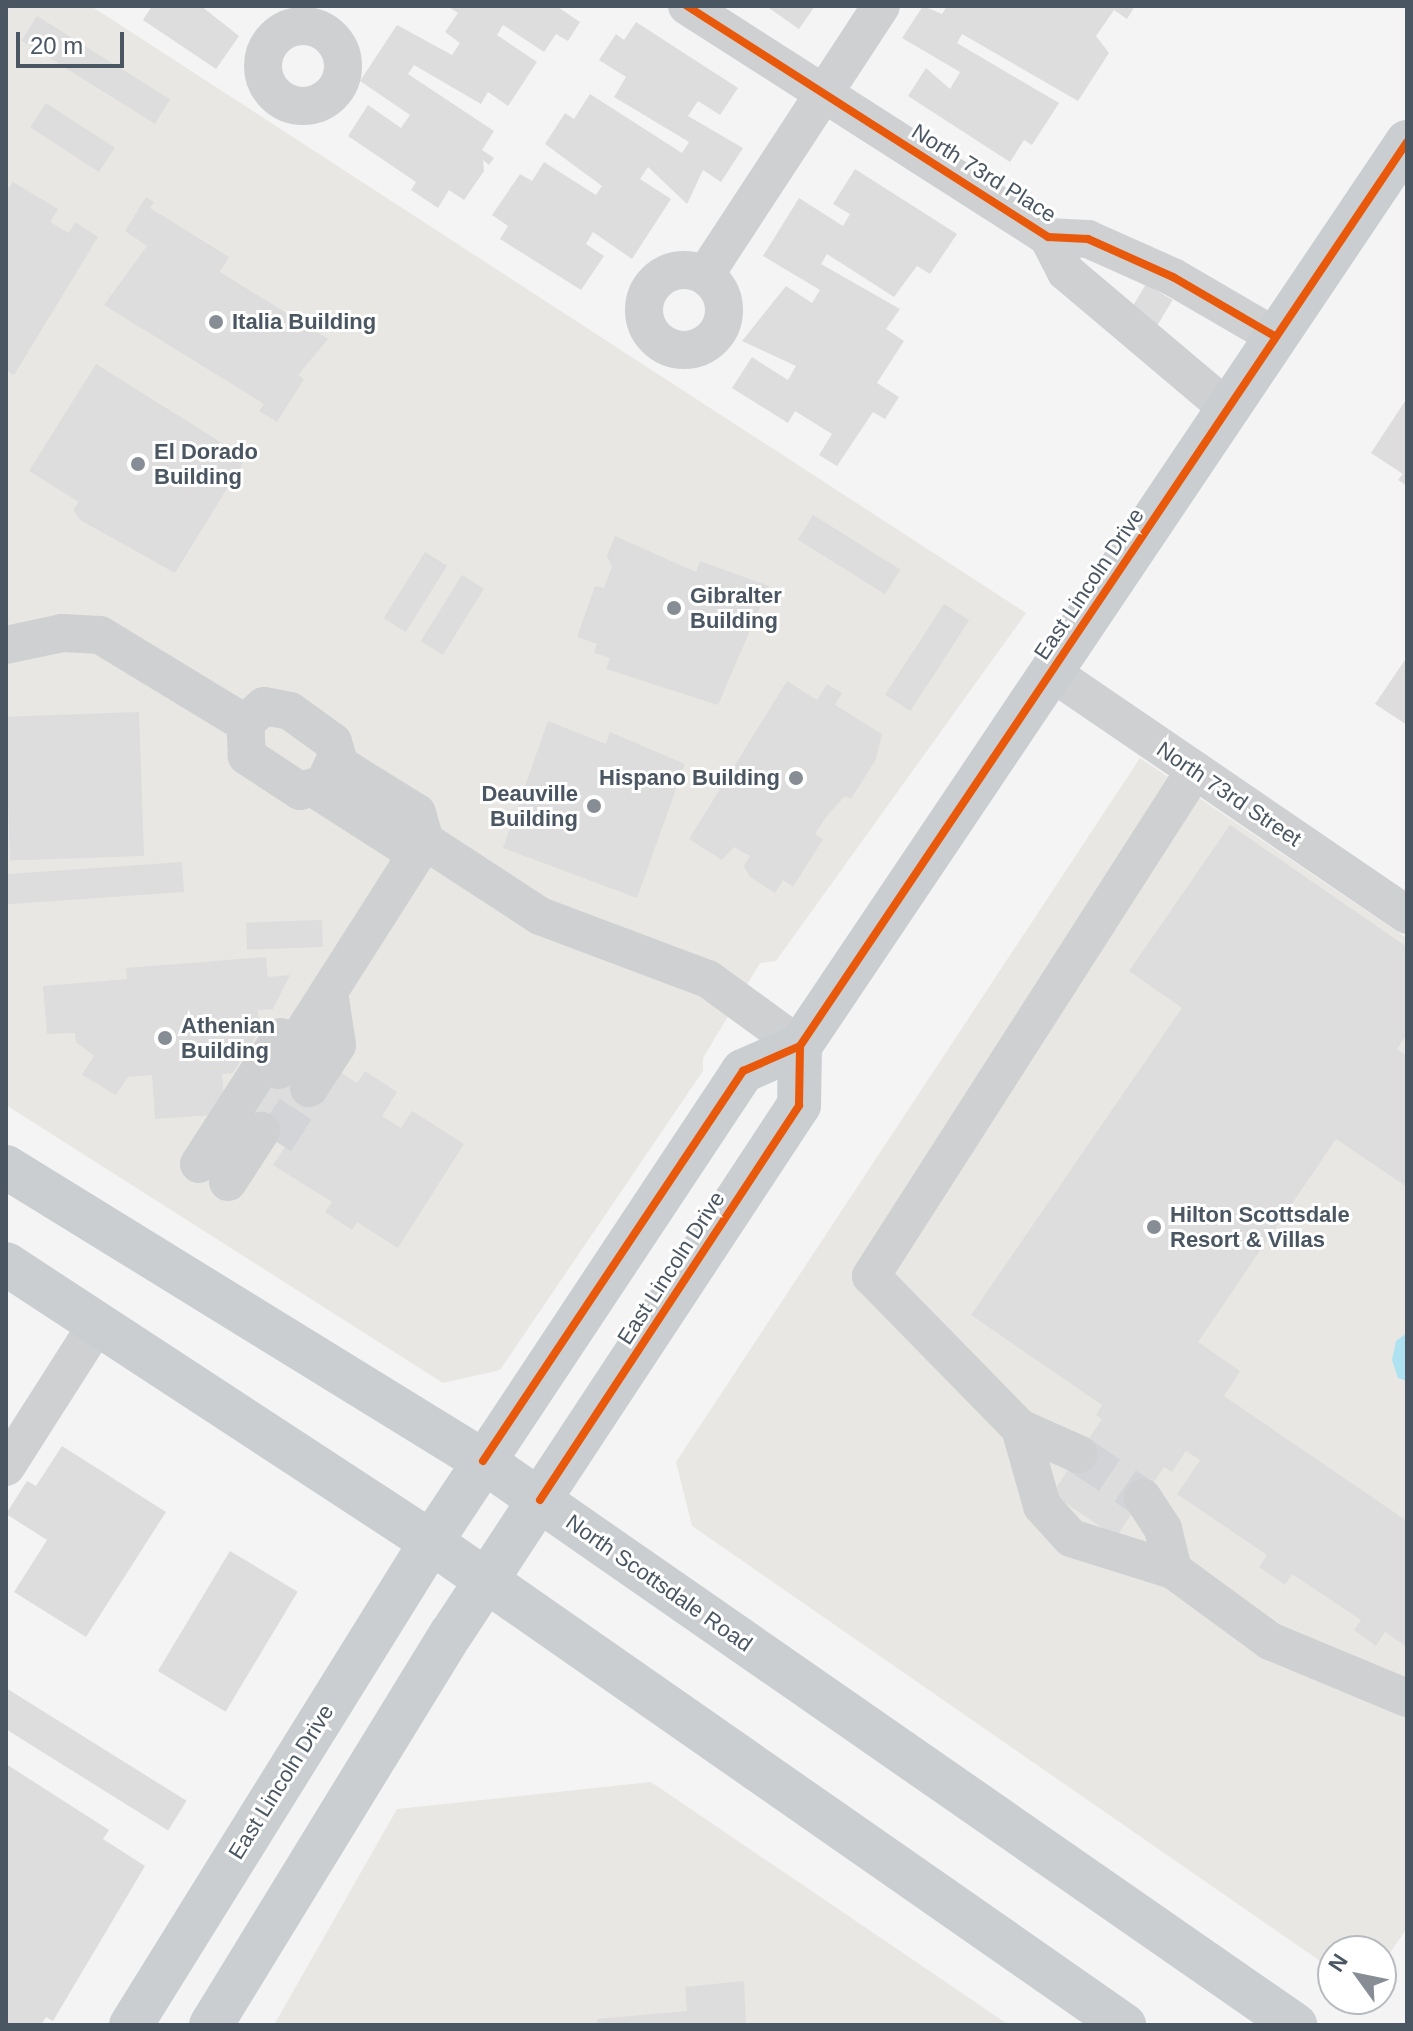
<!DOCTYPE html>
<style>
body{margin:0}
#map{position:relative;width:1413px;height:2031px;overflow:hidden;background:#f4f4f4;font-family:Helvetica,sans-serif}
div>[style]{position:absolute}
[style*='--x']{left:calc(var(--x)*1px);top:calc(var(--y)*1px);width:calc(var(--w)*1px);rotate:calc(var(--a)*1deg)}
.commercial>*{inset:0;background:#e8e7e3}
.water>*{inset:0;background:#aee2f0}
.building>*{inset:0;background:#ddddde;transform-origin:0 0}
.minor-tunnel>*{height:38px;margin-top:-19px;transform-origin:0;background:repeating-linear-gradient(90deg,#d2d4d7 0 38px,transparent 0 57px)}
.minor>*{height:38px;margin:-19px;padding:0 19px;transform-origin:19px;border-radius:19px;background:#ced0d2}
.minor>.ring{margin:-19px;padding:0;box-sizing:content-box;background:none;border:38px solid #ced0d2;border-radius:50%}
.major>*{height:44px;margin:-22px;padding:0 22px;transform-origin:22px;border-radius:22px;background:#caced1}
.cycleway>*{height:8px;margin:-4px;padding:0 4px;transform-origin:4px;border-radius:4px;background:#e8590c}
.dots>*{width:22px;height:22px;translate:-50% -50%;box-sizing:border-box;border:4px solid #fff;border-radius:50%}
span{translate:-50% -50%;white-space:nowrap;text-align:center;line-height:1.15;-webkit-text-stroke:6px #fff;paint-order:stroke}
.street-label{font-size:22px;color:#4a5661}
.poi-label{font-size:22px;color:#4a5661;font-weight:700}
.left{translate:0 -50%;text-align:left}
.right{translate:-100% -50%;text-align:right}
.frame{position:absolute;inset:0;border:8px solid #4a5661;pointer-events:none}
.north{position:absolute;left:1317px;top:1935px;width:80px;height:80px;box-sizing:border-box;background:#fff;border:2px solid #b7bbc0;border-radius:50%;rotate:303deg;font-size:22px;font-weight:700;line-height:32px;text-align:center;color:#4a5661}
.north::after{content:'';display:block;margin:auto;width:28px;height:36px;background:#868d94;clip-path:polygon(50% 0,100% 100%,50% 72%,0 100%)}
.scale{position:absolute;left:16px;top:32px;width:108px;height:36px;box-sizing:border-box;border:4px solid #4a5661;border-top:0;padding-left:10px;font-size:24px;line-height:28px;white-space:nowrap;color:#4a5661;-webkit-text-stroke:6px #fff;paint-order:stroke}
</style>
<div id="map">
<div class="commercial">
<i style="clip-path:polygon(6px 6px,91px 6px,1026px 613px,776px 961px,760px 963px,703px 1058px,703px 1071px,500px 1370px,443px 1383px,6px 1105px)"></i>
<i style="clip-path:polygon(1140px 758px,1407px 938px,1407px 1928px,1381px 1966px,1381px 1951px,1333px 1951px,1333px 1970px,692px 1526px,676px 1462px)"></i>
<i style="clip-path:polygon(651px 1782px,1009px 2025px,274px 2025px,397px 1809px)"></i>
</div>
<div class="water">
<i style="clip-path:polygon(1407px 1333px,1407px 1381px,1398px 1378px,1392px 1360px,1396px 1341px)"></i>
</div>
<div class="building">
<i style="clip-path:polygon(152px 6px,201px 6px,239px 36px,216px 69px,143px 20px)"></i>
<i style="clip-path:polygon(447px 6px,556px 6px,580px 22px,568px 41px,556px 34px,544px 52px,503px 25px,497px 35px,537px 62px,508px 106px,488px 92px,481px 104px,414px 65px,408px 74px,494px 131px,482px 150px,494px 158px,489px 165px,483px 160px,484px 171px,464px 200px,449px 190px,438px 208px,411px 190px,416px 182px,348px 136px,368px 105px,401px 128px,410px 115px,360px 81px,397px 25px,452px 55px,460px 43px,445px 32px,458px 13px)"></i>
<i style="clip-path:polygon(766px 6px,815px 6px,799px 29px)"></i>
<i style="clip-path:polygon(923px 6px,942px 14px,947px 6px,1135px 6px,1127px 19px,1114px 10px,1096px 36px,1109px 53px,1078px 101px,962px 34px,957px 43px,1059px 103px,1032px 145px,1024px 140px,1010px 162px,908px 96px,926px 68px,950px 89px,960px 72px,902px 38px)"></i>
<i style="left:37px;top:16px;width:157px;height:29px;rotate:32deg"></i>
<i style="clip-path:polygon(636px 22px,738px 88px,720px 115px,698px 101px,688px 116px,743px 148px,721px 182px,703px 170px,687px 204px,648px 167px,640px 179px,671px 199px,632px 259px,593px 232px,586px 244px,604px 256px,581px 290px,500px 239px,508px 226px,492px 215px,520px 174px,532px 181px,544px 162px,596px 195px,602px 186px,545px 144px,565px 113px,574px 119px,590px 94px,682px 153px,689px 142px,614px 97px,626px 77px,599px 60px,616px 34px,624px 40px)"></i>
<i style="left:46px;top:103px;width:82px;height:29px;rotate:33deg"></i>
<i style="clip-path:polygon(855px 169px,957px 234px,930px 274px,917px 266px,894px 297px,827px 254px,821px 264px,900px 309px,886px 329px,904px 341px,877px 383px,899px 397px,885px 419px,873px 412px,837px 466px,819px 455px,832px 434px,795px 411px,788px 423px,732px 388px,752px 357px,788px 380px,796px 366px,742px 341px,786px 286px,812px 303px,820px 290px,763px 256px,799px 198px,843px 226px,850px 214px,833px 204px)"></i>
<i style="clip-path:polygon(13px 182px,58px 209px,50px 222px,69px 233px,75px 222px,98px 237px,14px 375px,6px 370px,6px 192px)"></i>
<i style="clip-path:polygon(146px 197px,154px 202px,150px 208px,229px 257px,220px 272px,328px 339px,298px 375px,304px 379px,277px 422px,259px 411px,264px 404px,104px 305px,147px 246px,125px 231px)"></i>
<i style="left:1146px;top:284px;width:31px;height:34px;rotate:31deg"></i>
<i style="clip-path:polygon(96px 364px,246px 458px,175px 573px,80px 520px,73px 510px,79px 502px,29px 471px)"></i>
<i style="clip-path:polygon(1407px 398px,1407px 486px,1398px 480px,1403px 474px,1371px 453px)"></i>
<i style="left:813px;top:515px;width:103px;height:29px;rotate:32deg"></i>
<i style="clip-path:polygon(615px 536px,696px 572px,700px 561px,769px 586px,718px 705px,606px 669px,610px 658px,594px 653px,597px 644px,577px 637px,595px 586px,604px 588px,612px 567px,607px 556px)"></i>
<i style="left:425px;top:552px;width:26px;height:78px;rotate:32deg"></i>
<i style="left:462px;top:575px;width:26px;height:78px;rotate:32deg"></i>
<i style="left:944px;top:604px;width:30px;height:108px;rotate:33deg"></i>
<i style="clip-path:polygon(1407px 657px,1407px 725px,1375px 704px)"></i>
<i style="clip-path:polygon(787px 681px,817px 700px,827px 684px,842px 693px,835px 705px,882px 734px,876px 759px,851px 799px,845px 796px,826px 817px,815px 834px,823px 839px,793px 887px,783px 880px,775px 893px,750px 877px,744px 866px,750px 856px,734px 847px,722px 860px,689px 839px)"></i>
<i style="left:139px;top:712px;width:144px;height:134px;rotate:88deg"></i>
<i style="clip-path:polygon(548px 721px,606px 744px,610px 732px,685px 764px,637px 898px,503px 848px)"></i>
<i style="clip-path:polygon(1230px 825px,1407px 947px,1407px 1034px,1397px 1049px,1407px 1056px,1407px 1187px,1336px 1139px,1198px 1342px,1240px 1371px,1224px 1396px,1407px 1521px,1407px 1647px,1385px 1632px,1376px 1646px,1354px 1630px,1361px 1620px,1292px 1574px,1285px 1585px,1259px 1567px,1267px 1555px,1177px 1494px,1200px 1460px,1186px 1451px,1172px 1472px,1164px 1467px,1116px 1537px,1052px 1494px,1102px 1419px,1096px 1415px,1102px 1405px,971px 1315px,1182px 1008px,1129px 971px)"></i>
<i style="left:182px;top:862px;width:30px;height:177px;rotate:86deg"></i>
<i style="left:322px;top:920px;width:27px;height:76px;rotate:88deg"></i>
<i style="clip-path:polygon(266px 957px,268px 977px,290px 975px,273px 1009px,258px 1010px,260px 1030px,233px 1073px,222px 1074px,225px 1114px,155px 1119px,152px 1075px,128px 1077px,116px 1095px,82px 1075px,94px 1056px,76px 1042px,75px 1033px,47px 1034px,43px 986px,127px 979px,126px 968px)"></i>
<i style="clip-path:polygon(266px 1062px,334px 1068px,357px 1083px,365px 1071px,397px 1092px,382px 1116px,401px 1128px,412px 1111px,464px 1144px,398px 1248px,357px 1222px,352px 1230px,325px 1212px,332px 1202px,273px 1165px,285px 1147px,234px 1114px)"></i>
<i style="clip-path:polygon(62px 1446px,166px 1512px,86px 1637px,14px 1592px,47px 1540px,6px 1514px,27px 1481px,36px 1486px)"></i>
<i style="left:230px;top:1551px;width:79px;height:140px;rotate:31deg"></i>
<i style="left:6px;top:1688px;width:213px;height:35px;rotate:32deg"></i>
<i style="clip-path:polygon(6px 1764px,109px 1830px,103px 1839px,145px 1866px,53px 2021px,46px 2017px,41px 2025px,6px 2025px)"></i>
<i style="clip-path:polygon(744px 1981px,746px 2025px,597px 2025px,597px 2019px,687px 2011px,685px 1987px)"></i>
</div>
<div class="minor-tunnel">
<i style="--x:275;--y:1141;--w:63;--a:-57.3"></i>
<i style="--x:1078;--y:1454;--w:78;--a:34.1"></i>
</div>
<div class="minor">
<i style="--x:687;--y:6;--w:429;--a:32.6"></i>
<i style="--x:1048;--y:237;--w:40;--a:2.9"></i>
<i style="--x:1088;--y:239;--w:93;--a:24.1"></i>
<i style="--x:1173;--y:277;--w:119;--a:30.2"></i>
<i class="ring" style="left:263px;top:26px;width:42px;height:42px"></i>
<i style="--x:1048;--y:237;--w:39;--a:63"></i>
<i style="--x:1066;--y:272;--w:212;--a:40.2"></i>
<i class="ring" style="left:644px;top:270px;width:42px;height:42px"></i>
<i style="--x:705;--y:275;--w:321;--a:-56.8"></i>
<i style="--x:6;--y:645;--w:57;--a:-12.1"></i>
<i style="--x:62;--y:633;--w:38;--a:3"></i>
<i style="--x:100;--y:635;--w:170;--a:31.3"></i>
<i style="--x:1051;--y:672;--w:431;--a:34.3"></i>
<i style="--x:264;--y:706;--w:26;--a:11"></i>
<i style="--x:290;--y:711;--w:53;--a:35.8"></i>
<i style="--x:333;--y:742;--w:15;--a:74"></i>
<i style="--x:337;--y:756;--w:31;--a:115"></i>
<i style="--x:324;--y:784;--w:25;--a:164"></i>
<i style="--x:300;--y:791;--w:64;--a:-146.6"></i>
<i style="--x:247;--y:756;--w:33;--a:-93"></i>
<i style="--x:245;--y:723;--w:25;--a:-42"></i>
<i style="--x:1195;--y:770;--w:601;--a:122.63"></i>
<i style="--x:871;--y:1276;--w:213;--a:45.6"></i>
<i style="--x:1020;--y:1428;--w:81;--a:74.2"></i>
<i style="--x:1042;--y:1506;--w:43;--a:47.8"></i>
<i style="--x:1071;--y:1538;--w:107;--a:17.4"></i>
<i style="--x:1173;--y:1570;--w:120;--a:36.2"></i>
<i style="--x:1270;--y:1641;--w:148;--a:22.6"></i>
<i style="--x:315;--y:789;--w:102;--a:32.6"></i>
<i style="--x:401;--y:844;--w:24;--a:-7"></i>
<i style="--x:425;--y:841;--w:29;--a:-106"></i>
<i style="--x:417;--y:813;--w:97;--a:-148.1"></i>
<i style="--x:279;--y:1070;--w:272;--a:-57.5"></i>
<i style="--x:425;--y:841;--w:137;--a:33.1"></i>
<i style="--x:540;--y:916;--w:179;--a:20.6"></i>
<i style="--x:708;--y:979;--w:114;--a:36.1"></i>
<i style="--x:309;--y:1088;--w:51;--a:-56.9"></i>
<i style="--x:337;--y:1045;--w:54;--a:-98.6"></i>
<i style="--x:199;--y:1164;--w:151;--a:-57.2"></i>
<i style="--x:228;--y:1182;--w:61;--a:-57.1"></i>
<i style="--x:1020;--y:1428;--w:64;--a:24.1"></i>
<i style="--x:6;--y:1467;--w:169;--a:-57.5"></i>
<i style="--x:1143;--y:1498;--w:37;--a:57"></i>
<i style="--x:1163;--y:1529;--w:42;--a:76.3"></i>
</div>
<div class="major">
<i style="--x:6;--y:1167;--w:560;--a:31.65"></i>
<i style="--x:483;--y:1461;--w:989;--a:34.78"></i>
<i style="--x:6;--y:1264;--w:508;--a:33.19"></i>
<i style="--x:431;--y:1542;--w:845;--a:34.88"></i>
<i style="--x:131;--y:2025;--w:569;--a:-58.15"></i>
<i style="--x:431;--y:1542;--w:565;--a:-56.48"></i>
<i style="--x:743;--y:1071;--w:62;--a:-23.7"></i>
<i style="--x:800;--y:1046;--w:1089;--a:-56.12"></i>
<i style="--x:211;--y:2025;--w:459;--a:-58.5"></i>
<i style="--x:451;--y:1634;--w:633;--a:-56.66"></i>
<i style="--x:799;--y:1105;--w:59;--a:-89"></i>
</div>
<div class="cycleway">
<i style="--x:687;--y:6;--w:429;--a:32.6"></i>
<i style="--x:1048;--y:237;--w:40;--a:2.9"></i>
<i style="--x:1088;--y:239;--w:93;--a:24.1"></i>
<i style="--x:1173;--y:277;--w:119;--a:30.2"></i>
<i style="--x:483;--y:1461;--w:469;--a:-56.3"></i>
<i style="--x:743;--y:1071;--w:62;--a:-23.7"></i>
<i style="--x:800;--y:1046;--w:1089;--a:-56.12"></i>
<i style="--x:540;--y:1500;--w:472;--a:-56.7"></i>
<i style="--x:799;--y:1105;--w:59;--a:-89"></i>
</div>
<div class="dots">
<i style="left:216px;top:322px;background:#868d94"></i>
<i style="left:138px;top:464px;background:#868d94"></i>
<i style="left:674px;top:608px;background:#868d94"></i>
<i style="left:796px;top:778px;background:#868d94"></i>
<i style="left:594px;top:806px;background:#868d94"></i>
<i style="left:165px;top:1038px;background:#868d94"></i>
<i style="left:1154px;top:1227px;background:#868d94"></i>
</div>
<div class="street-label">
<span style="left:984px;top:173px;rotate:32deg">North 73rd Place</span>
<span style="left:1089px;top:584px;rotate:-56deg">East Lincoln Drive</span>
<span style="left:1229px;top:794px;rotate:34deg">North 73rd Street</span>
<span style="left:671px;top:1268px;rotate:-57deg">East Lincoln Drive</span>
<span style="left:659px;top:1583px;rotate:35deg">North Scottsdale Road</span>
<span style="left:281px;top:1782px;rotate:-58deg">East Lincoln Drive</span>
</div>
<div class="poi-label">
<span class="left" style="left:232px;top:322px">Italia Building</span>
<span class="left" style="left:154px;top:464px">El Dorado<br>Building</span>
<span class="left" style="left:690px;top:608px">Gibralter<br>Building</span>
<span class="right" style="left:780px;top:778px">Hispano Building</span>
<span class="right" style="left:578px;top:806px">Deauville<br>Building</span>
<span class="left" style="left:181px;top:1038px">Athenian<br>Building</span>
<span class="left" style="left:1170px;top:1227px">Hilton Scottsdale<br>Resort &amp; Villas</span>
</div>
<div class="frame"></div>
<div class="north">N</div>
<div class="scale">20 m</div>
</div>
